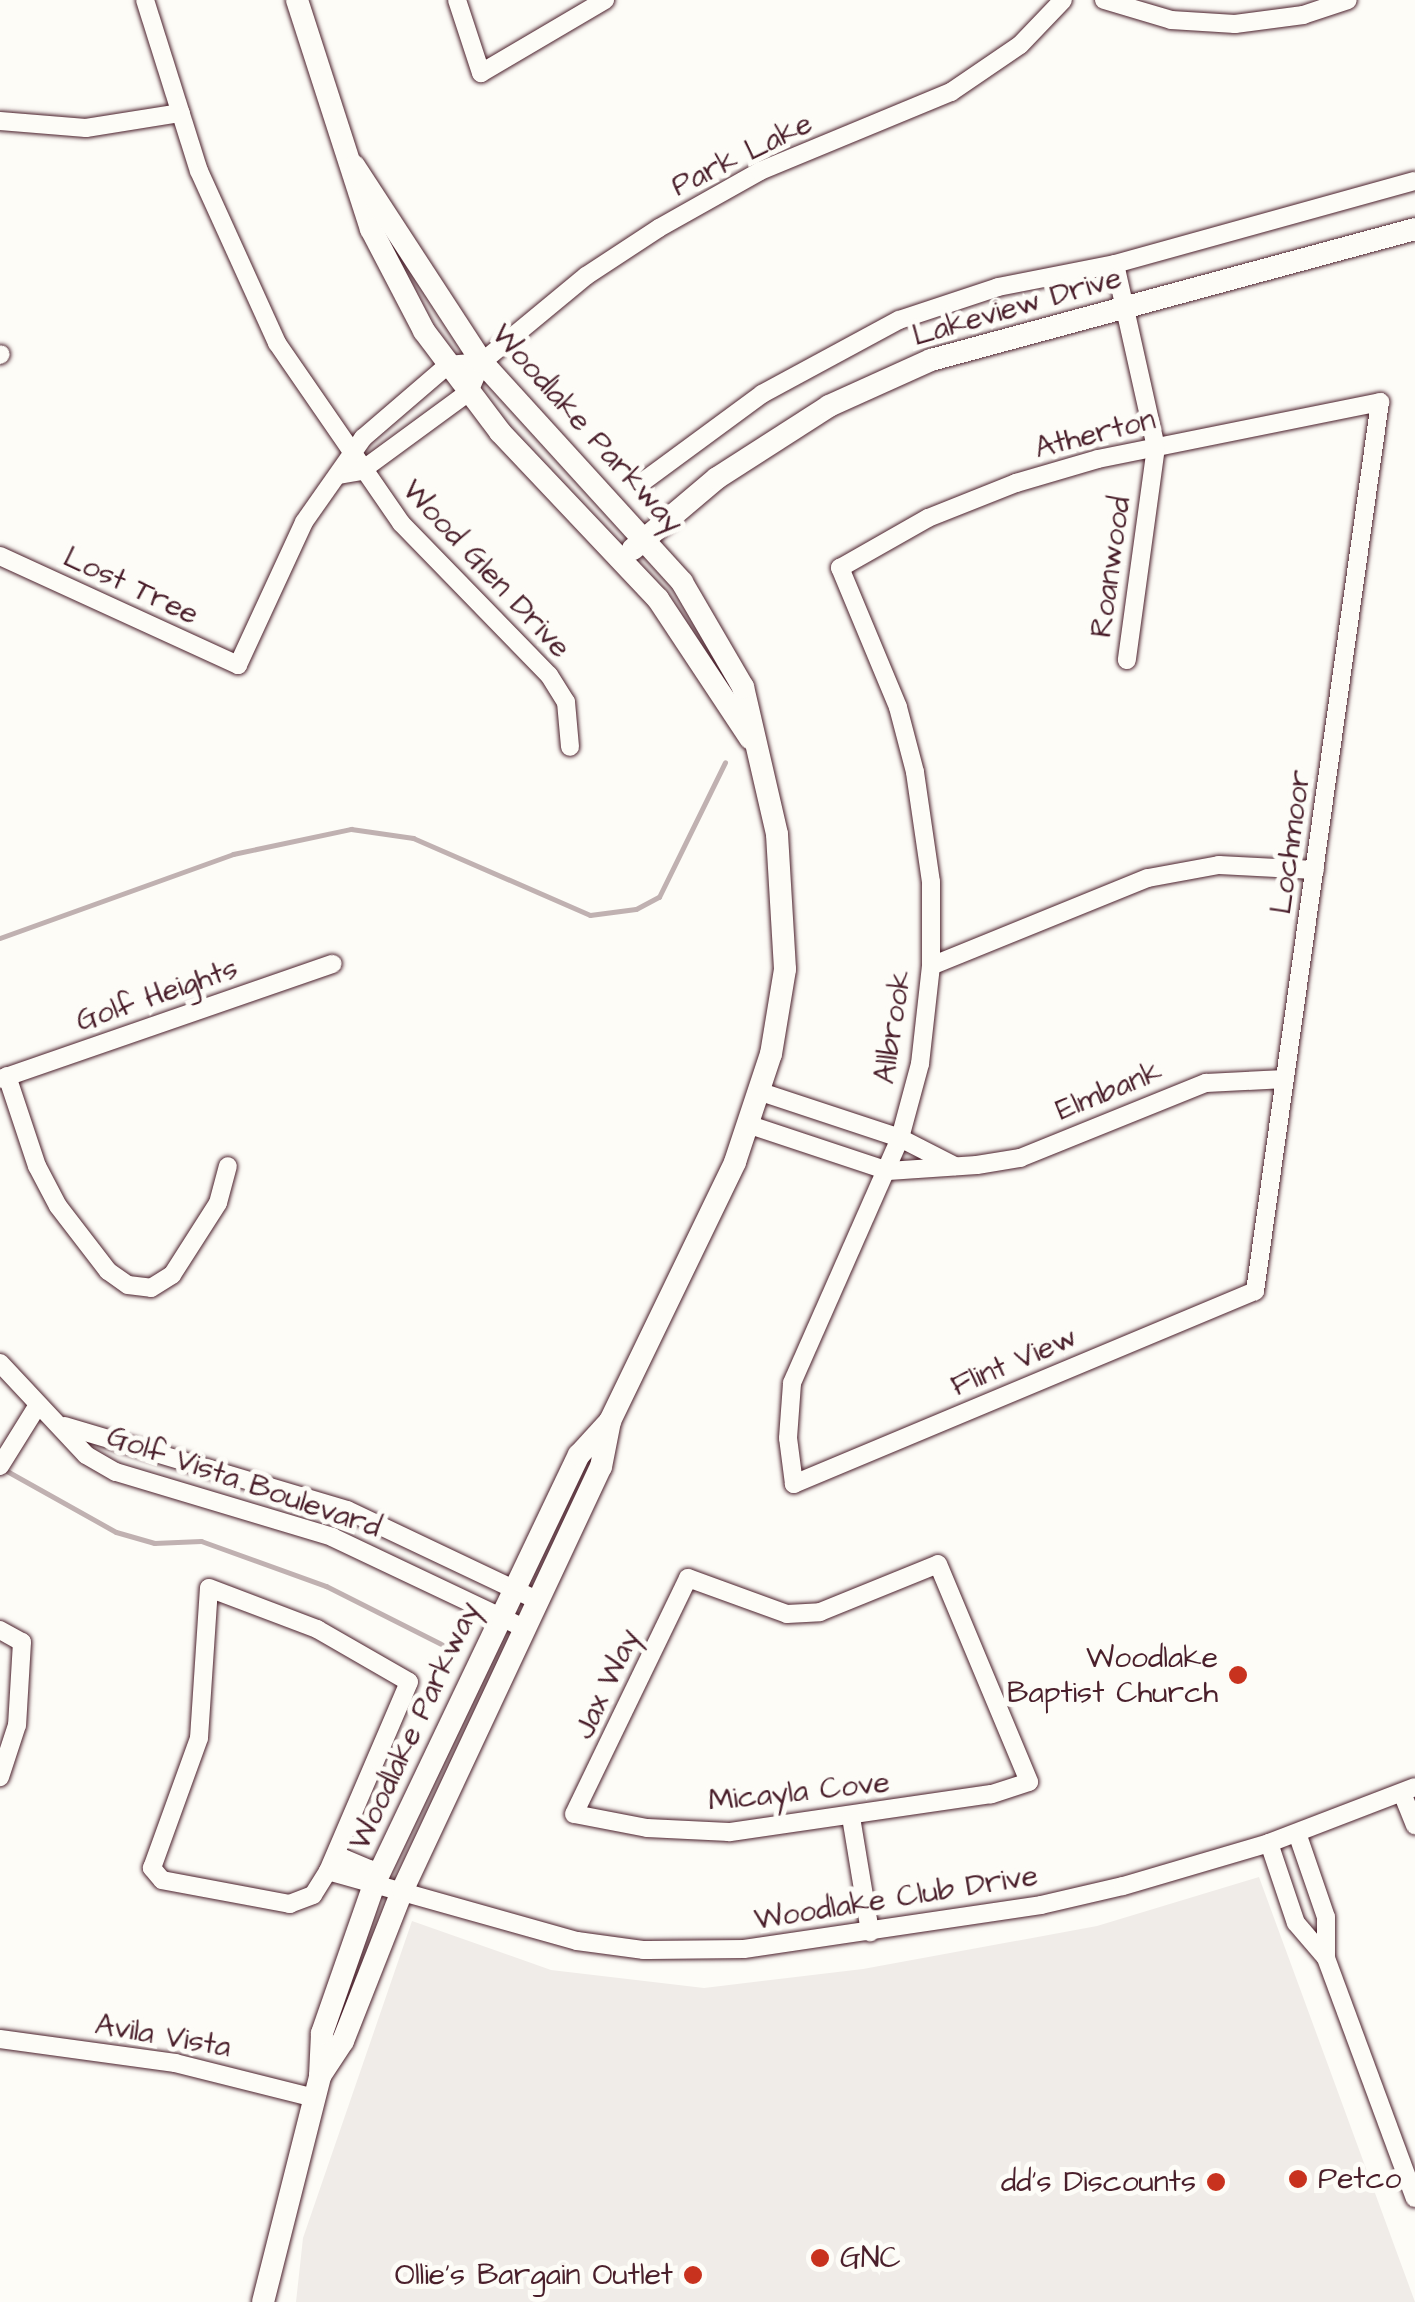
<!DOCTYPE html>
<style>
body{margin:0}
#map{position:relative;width:1415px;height:2302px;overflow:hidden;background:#fdfcf7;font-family:"Architects Daughter",sans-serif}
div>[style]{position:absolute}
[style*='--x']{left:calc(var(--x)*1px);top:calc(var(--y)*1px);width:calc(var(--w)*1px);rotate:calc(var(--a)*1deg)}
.built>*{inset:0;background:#f0ece8}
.stream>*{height:5px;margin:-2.5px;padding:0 2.5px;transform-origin:2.5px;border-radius:2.5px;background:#c0b1b1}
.roads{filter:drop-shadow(0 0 2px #4a1f2b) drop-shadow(0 0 2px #4a1f2b)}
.street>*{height:18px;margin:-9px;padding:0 9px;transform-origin:9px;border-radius:9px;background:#fdfcf7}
.secondary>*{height:22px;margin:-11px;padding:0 11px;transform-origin:11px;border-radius:11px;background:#fdfcf7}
.dots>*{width:28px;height:28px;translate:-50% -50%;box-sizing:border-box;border:5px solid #fdfcf7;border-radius:50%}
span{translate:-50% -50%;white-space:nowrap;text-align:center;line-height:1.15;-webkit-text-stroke:10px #fdfcf7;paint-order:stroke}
.street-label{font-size:30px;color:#4a1f2b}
.poi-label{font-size:30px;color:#4a1f2b}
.right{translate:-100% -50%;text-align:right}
.left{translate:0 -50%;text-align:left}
</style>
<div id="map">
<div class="built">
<i style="clip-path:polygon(1259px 1877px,1415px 2302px,296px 2302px,303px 2238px,412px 1921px,551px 1970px,704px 1988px,863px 1969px,1097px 1926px)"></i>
</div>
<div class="stream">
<i style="--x:0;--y:938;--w:248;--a:-19.8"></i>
<i style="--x:233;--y:854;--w:121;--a:-12"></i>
<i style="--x:351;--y:829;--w:63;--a:8.3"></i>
<i style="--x:413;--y:838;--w:193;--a:23.5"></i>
<i style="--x:590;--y:915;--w:46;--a:-7.4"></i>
<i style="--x:636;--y:909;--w:26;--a:-28"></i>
<i style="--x:659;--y:897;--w:150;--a:-63.9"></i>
<i style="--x:5;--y:1470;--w:127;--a:29.2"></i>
<i style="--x:116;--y:1532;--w:40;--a:16"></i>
<i style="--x:154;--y:1543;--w:47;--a:-2.4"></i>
<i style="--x:201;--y:1541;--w:133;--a:19.8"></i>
<i style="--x:326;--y:1586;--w:140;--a:26.7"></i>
</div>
<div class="roads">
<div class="street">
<i style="--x:145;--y:0;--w:179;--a:72.5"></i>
<i style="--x:199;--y:171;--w:189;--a:65.6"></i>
<i style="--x:277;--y:343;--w:219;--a:55.4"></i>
<i style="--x:401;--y:523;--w:212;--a:45.8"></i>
<i style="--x:549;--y:675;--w:32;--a:58"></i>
<i style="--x:566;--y:702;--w:45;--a:84.9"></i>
<i style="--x:457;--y:0;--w:77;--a:71.8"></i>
<i style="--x:481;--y:73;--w:144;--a:-30.5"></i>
<i style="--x:1104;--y:0;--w:70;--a:16.6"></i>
<i style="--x:1171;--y:20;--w:64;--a:3.6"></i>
<i style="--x:1235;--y:24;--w:69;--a:-7.5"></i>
<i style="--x:1303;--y:15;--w:47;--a:-18.4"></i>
<i style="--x:0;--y:121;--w:86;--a:4.7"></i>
<i style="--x:86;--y:128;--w:96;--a:-9"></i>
<i style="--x:1115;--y:264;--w:311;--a:-15.5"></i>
<i style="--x:0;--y:355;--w:1;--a:-45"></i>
<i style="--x:1380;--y:402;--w:898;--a:98"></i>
<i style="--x:1255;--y:1291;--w:500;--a:157.3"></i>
<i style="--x:794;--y:1484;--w:46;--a:-97.4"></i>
<i style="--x:788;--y:1438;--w:55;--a:-85.8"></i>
<i style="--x:792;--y:1383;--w:268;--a:-66.2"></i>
<i style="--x:900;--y:1138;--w:77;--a:-74.9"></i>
<i style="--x:920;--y:1064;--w:99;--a:-83.6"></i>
<i style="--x:931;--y:966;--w:84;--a:-90"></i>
<i style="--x:931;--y:882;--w:111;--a:-98.3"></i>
<i style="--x:915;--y:772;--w:67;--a:-104.7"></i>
<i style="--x:898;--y:707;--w:151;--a:-112.6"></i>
<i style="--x:840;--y:568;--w:101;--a:-29.6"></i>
<i style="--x:928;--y:518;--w:95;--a:-21.7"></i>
<i style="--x:1016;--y:483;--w:85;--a:-16.3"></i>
<i style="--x:1098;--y:459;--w:288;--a:-11.4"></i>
<i style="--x:339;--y:475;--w:22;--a:-10"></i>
<i style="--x:361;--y:471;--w:134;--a:-36.2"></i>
<i style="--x:469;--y:392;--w:33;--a:-67"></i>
<i style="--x:482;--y:362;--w:135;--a:-39.6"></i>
<i style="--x:586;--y:276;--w:87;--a:-33.3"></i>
<i style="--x:659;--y:228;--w:116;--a:-29.4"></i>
<i style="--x:760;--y:171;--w:207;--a:-22.5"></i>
<i style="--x:951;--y:92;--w:83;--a:-34.3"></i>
<i style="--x:1020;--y:45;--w:62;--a:-46.3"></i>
<i style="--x:644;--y:481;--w:147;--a:-36.4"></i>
<i style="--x:762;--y:394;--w:156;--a:-28.4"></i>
<i style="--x:899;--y:320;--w:104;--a:-18.4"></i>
<i style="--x:998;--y:287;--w:119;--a:-11.1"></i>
<i style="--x:1115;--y:264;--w:188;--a:77.4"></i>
<i style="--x:1156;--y:447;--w:215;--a:97.8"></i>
<i style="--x:0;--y:556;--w:262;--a:24.6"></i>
<i style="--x:238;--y:665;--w:157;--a:-65.2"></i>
<i style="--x:304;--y:522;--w:103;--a:-54.9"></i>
<i style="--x:363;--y:438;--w:112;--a:-40.7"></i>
<i style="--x:448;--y:365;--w:34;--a:-5"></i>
<i style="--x:931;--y:966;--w:234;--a:-22.1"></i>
<i style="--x:1148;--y:878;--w:72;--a:-10.4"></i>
<i style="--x:1219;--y:865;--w:96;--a:3"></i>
<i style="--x:7;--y:1076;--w:95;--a:71.6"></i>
<i style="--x:37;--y:1166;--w:45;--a:62.3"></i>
<i style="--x:58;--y:1206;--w:82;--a:52.4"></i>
<i style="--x:108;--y:1271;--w:24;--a:35"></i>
<i style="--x:128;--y:1285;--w:23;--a:7"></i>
<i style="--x:151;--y:1288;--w:25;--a:-32"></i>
<i style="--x:172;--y:1275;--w:85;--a:-57.4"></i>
<i style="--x:218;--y:1203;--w:38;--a:-75"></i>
<i style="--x:0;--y:1079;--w:352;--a:-19.1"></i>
<i style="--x:761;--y:1092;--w:146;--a:18.3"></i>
<i style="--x:900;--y:1138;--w:62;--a:27"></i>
<i style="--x:750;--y:1125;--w:145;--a:18.4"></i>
<i style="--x:888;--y:1171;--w:89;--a:-3.9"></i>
<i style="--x:977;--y:1165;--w:44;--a:-9.2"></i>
<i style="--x:1020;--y:1158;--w:201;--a:-22"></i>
<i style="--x:1206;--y:1083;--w:79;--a:-2.9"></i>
<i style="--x:0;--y:1363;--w:126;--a:46.9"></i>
<i style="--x:86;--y:1455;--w:34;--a:30"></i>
<i style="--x:116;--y:1472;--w:226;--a:16.7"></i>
<i style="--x:332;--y:1537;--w:215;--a:25.4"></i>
<i style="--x:65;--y:1426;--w:294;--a:16.6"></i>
<i style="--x:347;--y:1510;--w:212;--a:25.4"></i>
<i style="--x:0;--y:1466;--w:72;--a:-58.1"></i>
<i style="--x:938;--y:1564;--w:236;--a:67.3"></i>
<i style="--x:1029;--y:1782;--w:40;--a:162"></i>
<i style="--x:991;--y:1794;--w:265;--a:171.7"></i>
<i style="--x:729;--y:1832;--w:82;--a:-177.2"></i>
<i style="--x:647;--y:1828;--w:74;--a:-169.1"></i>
<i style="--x:574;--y:1814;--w:262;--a:-64.2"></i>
<i style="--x:688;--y:1578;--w:105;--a:20"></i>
<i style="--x:787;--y:1614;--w:33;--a:-3"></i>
<i style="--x:820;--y:1612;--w:127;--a:-22.1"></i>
<i style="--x:209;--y:1588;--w:116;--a:20.8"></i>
<i style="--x:317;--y:1629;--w:106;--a:29.9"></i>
<i style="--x:409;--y:1682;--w:206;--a:113.2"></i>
<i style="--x:328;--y:1871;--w:28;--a:122"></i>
<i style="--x:313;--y:1895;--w:25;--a:159"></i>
<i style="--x:290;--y:1904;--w:130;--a:-169.4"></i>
<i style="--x:162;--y:1880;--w:16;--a:-130"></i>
<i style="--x:152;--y:1868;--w:138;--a:-70.1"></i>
<i style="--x:199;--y:1738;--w:150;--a:-86.2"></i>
<i style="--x:0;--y:1630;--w:25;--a:29"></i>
<i style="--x:22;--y:1642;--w:83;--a:93.4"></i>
<i style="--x:17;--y:1725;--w:55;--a:108.1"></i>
<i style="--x:1402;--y:1793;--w:35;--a:68"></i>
<i style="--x:851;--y:1817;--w:117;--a:80.6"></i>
<i style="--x:1297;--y:1833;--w:89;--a:71"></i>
<i style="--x:1326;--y:1917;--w:41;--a:90"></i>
<i style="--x:1326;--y:1958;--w:256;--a:69.7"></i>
<i style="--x:1269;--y:1843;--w:84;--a:71.4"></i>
<i style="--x:1296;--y:1923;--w:46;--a:49.4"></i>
<i style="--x:336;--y:1855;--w:36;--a:23"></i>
<i style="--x:369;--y:1869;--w:14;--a:65"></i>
<i style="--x:328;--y:1871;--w:259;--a:15.7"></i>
<i style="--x:577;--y:1941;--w:68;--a:7.7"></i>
<i style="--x:644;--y:1950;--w:100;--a:-0.6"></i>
<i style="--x:744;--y:1949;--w:300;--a:-8.4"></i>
<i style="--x:1041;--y:1905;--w:84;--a:-13"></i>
<i style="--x:1123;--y:1886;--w:152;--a:-16.4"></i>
<i style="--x:1269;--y:1843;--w:156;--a:-21"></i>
<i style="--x:0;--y:2039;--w:177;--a:7.8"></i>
<i style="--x:175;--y:2063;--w:143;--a:14.1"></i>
</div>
<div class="secondary">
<i style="--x:297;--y:0;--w:241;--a:72.1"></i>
<i style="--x:371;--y:229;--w:115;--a:62.5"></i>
<i style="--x:424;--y:331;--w:126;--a:53"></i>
<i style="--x:500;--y:432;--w:230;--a:46.6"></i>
<i style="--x:658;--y:599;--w:167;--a:56.5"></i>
<i style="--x:633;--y:549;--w:110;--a:-40.2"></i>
<i style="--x:717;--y:478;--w:133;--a:-32.7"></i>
<i style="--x:829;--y:406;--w:112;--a:-24.3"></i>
<i style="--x:931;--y:360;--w:501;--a:-15.14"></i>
<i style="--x:320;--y:2076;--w:42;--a:-56.7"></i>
<i style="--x:343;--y:2041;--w:163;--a:-68.5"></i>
<i style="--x:403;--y:1889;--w:466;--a:-64.9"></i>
<i style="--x:601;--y:1467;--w:47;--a:-78.9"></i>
<i style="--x:610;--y:1421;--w:288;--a:-64.2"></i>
<i style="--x:735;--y:1162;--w:114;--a:-71.6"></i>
<i style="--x:771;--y:1054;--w:86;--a:-80.6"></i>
<i style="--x:785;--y:969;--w:135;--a:-93.4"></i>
<i style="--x:777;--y:834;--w:151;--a:-103"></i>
<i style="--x:743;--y:687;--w:121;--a:-120.2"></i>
<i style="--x:682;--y:582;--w:297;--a:-132.3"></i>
<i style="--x:482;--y:362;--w:234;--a:-123.1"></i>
<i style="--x:263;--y:2302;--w:233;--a:-75.8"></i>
<i style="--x:320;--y:2076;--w:43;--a:-87.3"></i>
<i style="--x:322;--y:2033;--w:160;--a:-70.7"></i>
<i style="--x:375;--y:1882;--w:473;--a:-64.5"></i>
<i style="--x:579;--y:1455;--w:46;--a:-47.6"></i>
</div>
</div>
<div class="dots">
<i style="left:1238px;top:1675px;background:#c8321e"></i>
<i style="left:1298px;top:2179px;background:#c8321e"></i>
<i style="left:1216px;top:2182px;background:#c8321e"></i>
<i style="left:820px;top:2258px;background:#c8321e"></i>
<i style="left:693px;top:2275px;background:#c8321e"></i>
</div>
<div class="street-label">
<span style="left:742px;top:155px;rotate:-26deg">Park Lake</span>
<span style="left:1017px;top:307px;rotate:-16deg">Lakeview Drive</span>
<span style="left:587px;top:429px;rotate:48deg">Woodlake Parkway</span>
<span style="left:1095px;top:434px;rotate:-14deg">Atherton</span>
<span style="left:1111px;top:567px;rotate:-82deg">Roanwood</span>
<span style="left:486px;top:569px;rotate:47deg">Wood Glen Drive</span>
<span style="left:131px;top:586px;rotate:25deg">Lost Tree</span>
<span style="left:1291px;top:842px;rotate:-82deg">Lochmoor</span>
<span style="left:157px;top:995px;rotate:-19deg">Golf Heights</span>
<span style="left:893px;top:1027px;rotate:-81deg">Allbrook</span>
<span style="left:1109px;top:1091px;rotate:-22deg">Elmbank</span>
<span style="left:1014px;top:1362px;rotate:-23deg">Flint View</span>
<span style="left:244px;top:1482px;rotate:19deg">Golf Vista Boulevard</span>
<span style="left:607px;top:1684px;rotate:-65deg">Jax Way</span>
<span style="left:415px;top:1726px;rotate:-65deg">Woodlake Parkway</span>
<span style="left:799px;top:1792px;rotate:-6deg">Micayla Cove</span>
<span style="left:896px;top:1898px;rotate:-9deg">Woodlake Club Drive</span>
<span style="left:163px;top:2036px;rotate:10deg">Avila Vista</span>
</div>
<div class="poi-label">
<span class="right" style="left:1218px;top:1675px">Woodlake<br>Baptist Church</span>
<span class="left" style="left:1318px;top:2179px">Petco</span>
<span class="right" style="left:1196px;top:2182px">dd's Discounts</span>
<span class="left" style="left:840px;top:2258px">GNC</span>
<span class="right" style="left:673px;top:2275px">Ollie's Bargain Outlet</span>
</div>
</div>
